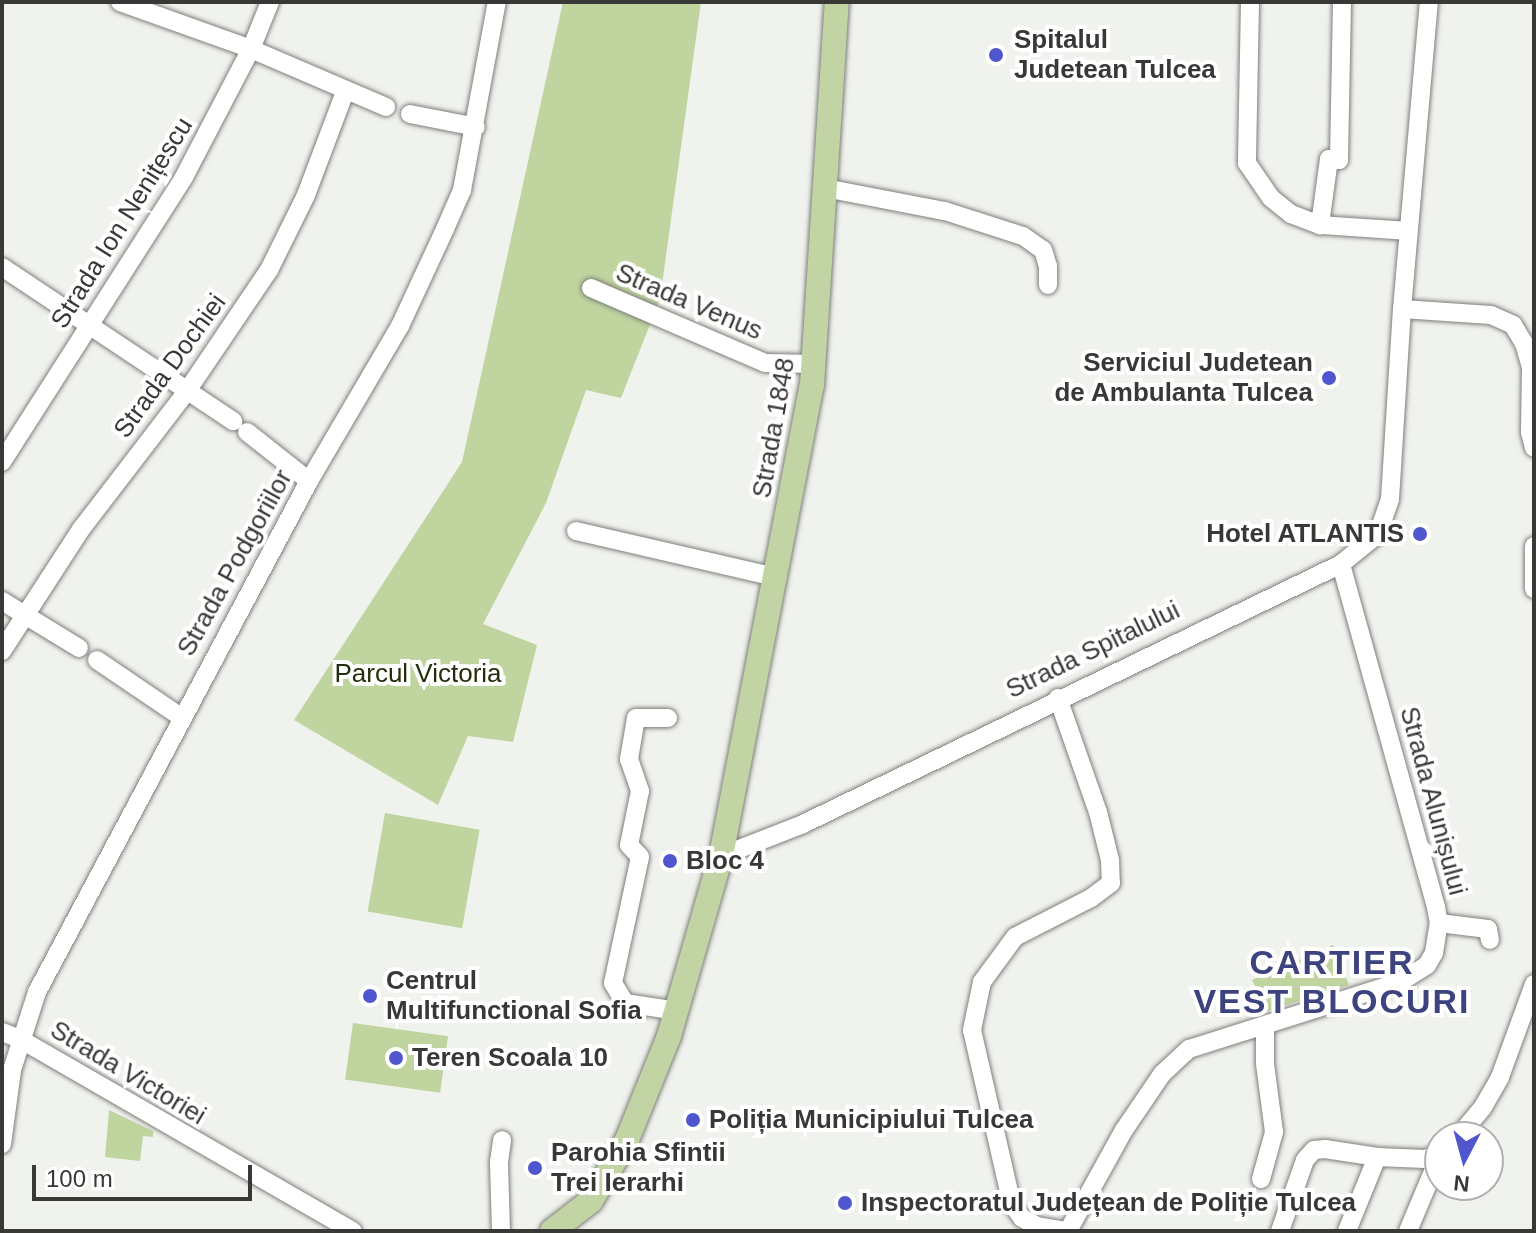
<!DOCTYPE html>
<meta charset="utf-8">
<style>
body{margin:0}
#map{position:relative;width:1536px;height:1233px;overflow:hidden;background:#f0f2ed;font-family:Arial,sans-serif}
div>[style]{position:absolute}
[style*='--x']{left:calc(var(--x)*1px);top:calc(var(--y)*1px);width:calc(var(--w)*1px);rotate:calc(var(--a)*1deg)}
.green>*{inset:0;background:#bfd49e;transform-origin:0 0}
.roads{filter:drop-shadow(0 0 2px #7d7f7b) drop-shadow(0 0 2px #7d7f7b)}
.minor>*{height:18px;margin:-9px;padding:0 9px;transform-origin:9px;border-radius:9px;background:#fff}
.major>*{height:24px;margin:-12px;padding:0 12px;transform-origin:12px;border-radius:12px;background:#c2d4a4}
.dots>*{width:22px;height:22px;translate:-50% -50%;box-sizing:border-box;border:4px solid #fff;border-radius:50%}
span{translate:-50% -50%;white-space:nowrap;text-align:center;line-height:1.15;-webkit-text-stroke:8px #fff;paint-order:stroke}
.poi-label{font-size:26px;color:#383937;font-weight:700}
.left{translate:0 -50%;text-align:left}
.right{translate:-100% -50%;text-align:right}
.street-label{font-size:26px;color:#383937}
.park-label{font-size:26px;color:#232f0a}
.district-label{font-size:34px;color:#3c437f;font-weight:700;letter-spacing:2px}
.frame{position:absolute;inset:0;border:4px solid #383937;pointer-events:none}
.north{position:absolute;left:1424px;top:1121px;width:80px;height:80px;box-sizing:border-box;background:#fff;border:2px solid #afb0af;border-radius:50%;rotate:186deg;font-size:22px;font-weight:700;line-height:32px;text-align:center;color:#383937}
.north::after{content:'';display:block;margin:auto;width:28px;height:36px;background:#5057ce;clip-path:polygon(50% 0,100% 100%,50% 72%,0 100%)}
.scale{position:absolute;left:32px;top:1165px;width:220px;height:36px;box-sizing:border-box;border:4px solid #383937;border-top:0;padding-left:10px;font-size:24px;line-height:28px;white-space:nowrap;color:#383937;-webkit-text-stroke:6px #fff;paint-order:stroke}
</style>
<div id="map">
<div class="green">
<i style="clip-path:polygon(563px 2px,701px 2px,660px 299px,621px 398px,586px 390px,546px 503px,483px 624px,537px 645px,513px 742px,468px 736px,438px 805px,294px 720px,462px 462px)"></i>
<i style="left:385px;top:813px;width:96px;height:100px;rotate:10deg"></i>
<i style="clip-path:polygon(1333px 945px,1349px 985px,1267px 1011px,1252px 980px)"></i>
<i style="left:353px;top:1023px;width:96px;height:57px;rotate:8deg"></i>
<i style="clip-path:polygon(109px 1110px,153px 1131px,153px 1137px,143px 1136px,140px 1161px,105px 1157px)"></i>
</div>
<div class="roads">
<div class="minor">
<i style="--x:120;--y:2;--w:139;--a:19.7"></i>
<i style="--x:251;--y:49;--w:147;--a:23.2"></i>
<i style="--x:1250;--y:2;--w:161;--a:91.1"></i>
<i style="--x:1247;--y:163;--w:42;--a:55.6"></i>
<i style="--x:1271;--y:198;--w:26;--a:39"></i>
<i style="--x:1291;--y:214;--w:31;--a:21"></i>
<i style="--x:1342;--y:2;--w:158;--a:91.1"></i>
<i style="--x:1339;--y:160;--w:10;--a:-174"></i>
<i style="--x:1329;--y:159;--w:67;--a:97.8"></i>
<i style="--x:1320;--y:225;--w:88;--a:3.9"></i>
<i style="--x:410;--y:114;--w:67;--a:11.1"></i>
<i style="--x:825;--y:188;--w:122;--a:10.9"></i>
<i style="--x:945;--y:211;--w:82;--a:17.8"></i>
<i style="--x:1023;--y:236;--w:24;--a:35"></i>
<i style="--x:1043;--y:250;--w:17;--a:73"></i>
<i style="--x:1048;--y:266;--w:19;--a:90"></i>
<i style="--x:2;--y:267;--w:278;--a:33.7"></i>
<i style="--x:591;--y:288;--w:189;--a:23.3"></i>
<i style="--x:765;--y:363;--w:50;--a:1.1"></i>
<i style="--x:1402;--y:309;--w:89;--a:3.9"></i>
<i style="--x:1491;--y:315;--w:24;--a:24"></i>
<i style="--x:1513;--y:325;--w:21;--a:59"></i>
<i style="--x:1524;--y:343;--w:26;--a:74"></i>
<i style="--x:1531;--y:368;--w:64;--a:90.9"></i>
<i style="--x:1530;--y:432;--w:16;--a:76"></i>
<i style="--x:247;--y:432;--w:79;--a:38.3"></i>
<i style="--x:2;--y:462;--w:338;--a:-57.4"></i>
<i style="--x:184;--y:177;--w:144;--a:-62.4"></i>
<i style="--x:251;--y:49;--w:51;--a:-68"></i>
<i style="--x:576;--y:531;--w:205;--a:13"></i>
<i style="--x:1534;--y:546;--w:43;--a:90"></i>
<i style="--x:2;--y:601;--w:90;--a:31.4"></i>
<i style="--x:2;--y:651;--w:147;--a:-57"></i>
<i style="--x:82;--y:528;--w:173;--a:-52.5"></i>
<i style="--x:187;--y:391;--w:146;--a:-55.9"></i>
<i style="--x:269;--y:270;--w:84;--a:-63.7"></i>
<i style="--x:306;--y:195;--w:110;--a:-69.3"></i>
<i style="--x:97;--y:660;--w:102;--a:34.2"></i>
<i style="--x:1058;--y:698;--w:121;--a:70.7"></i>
<i style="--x:1098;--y:812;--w:49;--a:76"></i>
<i style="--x:1110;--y:860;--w:23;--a:88"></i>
<i style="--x:1111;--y:883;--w:25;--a:143"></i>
<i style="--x:1091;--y:898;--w:85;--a:152.8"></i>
<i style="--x:1015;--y:937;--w:56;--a:126.3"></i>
<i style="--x:982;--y:982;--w:49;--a:101.8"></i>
<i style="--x:972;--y:1030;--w:179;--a:77.1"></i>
<i style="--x:1012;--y:1204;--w:17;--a:54"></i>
<i style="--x:1022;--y:1218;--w:17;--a:28"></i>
<i style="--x:1037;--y:1226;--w:27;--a:10"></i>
<i style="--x:668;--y:718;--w:32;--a:180"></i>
<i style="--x:636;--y:718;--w:42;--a:99.7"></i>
<i style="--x:629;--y:759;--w:34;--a:71"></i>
<i style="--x:640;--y:791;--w:55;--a:101.5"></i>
<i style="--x:629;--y:845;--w:16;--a:47"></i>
<i style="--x:640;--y:857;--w:129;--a:102.1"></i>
<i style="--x:613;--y:983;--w:23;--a:59"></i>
<i style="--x:625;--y:1003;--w:53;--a:8.7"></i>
<i style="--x:721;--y:856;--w:88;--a:-21.3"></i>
<i style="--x:803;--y:824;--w:598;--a:-25.79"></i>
<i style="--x:1341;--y:564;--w:48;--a:-39"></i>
<i style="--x:1378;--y:534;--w:37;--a:-71"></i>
<i style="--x:1390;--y:499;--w:190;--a:-86.4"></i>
<i style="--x:1402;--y:309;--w:308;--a:-85"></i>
<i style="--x:1439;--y:923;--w:49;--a:7"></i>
<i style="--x:1488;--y:929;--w:11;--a:80"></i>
<i style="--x:2;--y:1032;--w:19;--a:21"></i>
<i style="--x:20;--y:1039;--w:384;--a:30"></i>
<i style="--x:1458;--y:1137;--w:39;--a:-50"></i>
<i style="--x:1483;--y:1107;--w:34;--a:-60"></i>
<i style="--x:1500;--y:1077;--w:99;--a:-69.9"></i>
<i style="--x:2;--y:1144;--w:75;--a:-82.3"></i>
<i style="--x:12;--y:1070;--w:82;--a:-72.2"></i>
<i style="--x:37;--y:992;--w:579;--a:-61.97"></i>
<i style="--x:309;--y:481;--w:180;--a:-59.6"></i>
<i style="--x:400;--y:326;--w:107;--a:-65.1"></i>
<i style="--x:445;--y:229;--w:43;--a:-66.4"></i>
<i style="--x:462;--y:190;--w:191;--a:-79.5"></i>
<i style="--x:1377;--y:1157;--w:48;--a:2.4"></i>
<i style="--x:1425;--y:1159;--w:16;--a:-22"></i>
<i style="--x:1261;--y:1179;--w:49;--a:-74.5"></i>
<i style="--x:1274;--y:1132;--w:69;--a:-97.5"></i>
<i style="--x:1265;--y:1064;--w:36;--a:-90"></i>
<i style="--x:501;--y:1231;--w:69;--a:-91.7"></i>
<i style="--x:499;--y:1162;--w:22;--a:-82"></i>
<i style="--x:1068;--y:1231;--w:115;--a:-61"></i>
<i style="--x:1124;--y:1130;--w:68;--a:-55.8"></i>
<i style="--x:1162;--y:1074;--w:37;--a:-43"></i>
<i style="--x:1189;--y:1049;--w:221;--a:-17.6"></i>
<i style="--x:1400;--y:982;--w:32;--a:-32"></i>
<i style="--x:1427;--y:965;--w:14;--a:-60"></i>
<i style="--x:1434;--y:953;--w:30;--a:-81"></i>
<i style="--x:1439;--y:923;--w:16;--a:-101"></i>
<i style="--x:1436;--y:907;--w:356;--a:-105.5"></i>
<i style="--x:1280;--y:1231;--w:75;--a:-70.6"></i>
<i style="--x:1305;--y:1160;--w:13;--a:-48"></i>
<i style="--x:1314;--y:1150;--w:11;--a:-5"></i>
<i style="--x:1325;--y:1149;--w:53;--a:8.7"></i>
<i style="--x:1377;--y:1157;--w:80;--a:112.1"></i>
<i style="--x:1408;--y:1231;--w:82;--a:-67.2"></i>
</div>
<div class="major">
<i style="--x:552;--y:1231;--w:49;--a:-37.6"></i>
<i style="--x:591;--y:1201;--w:71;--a:-59.5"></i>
<i style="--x:627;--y:1140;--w:112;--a:-68"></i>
<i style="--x:669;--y:1036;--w:187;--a:-73.9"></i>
<i style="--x:721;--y:856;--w:480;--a:-79.1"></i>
<i style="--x:812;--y:385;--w:384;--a:-86.3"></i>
</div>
</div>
<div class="dots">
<i style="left:996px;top:55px;background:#5057ce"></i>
<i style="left:1329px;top:378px;background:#5057ce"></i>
<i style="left:1420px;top:534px;background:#5057ce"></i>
<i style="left:670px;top:861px;background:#5057ce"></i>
<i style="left:370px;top:996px;background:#5057ce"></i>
<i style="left:396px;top:1058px;background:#5057ce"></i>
<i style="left:693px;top:1120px;background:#5057ce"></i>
<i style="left:535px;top:1168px;background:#5057ce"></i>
<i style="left:845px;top:1203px;background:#5057ce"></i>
</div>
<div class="poi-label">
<span class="left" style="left:1014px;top:55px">Spitalul<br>Judetean Tulcea</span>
<span class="right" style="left:1313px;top:378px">Serviciul Judetean<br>de Ambulanta Tulcea</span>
<span class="right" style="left:1404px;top:534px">Hotel ATLANTIS</span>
<span class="left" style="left:686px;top:861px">Bloc 4</span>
<span class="left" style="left:386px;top:996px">Centrul<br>Multifunctional Sofia</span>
<span class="left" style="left:412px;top:1058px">Teren Scoala 10</span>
<span class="left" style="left:709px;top:1120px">Poliția Municipiului Tulcea</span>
<span class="left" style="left:551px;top:1168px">Parohia Sfintii<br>Trei Ierarhi</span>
<span class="left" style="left:861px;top:1203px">Inspectoratul Județean de Poliție Tulcea</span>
</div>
<div class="street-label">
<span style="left:122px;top:223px;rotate:-58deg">Strada Ion Nenițescu</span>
<span style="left:689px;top:302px;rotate:23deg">Strada Venus</span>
<span style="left:170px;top:366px;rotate:-54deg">Strada Dochiei</span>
<span style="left:774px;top:428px;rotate:-80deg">Strada 1848</span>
<span style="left:235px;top:563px;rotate:-61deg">Strada Podgoriilor</span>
<span style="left:1093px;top:650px;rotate:-26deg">Strada Spitalului</span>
<span style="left:1433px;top:801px;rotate:75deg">Strada Alunișului</span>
<span style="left:128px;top:1073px;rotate:31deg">Strada Victoriei</span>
</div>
<div class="park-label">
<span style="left:418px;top:674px">Parcul Victoria</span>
</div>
<div class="district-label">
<span style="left:1332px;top:982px">CARTIER<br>VEST BLOCURI</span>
</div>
<div class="frame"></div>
<div class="north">N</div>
<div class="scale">100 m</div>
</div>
